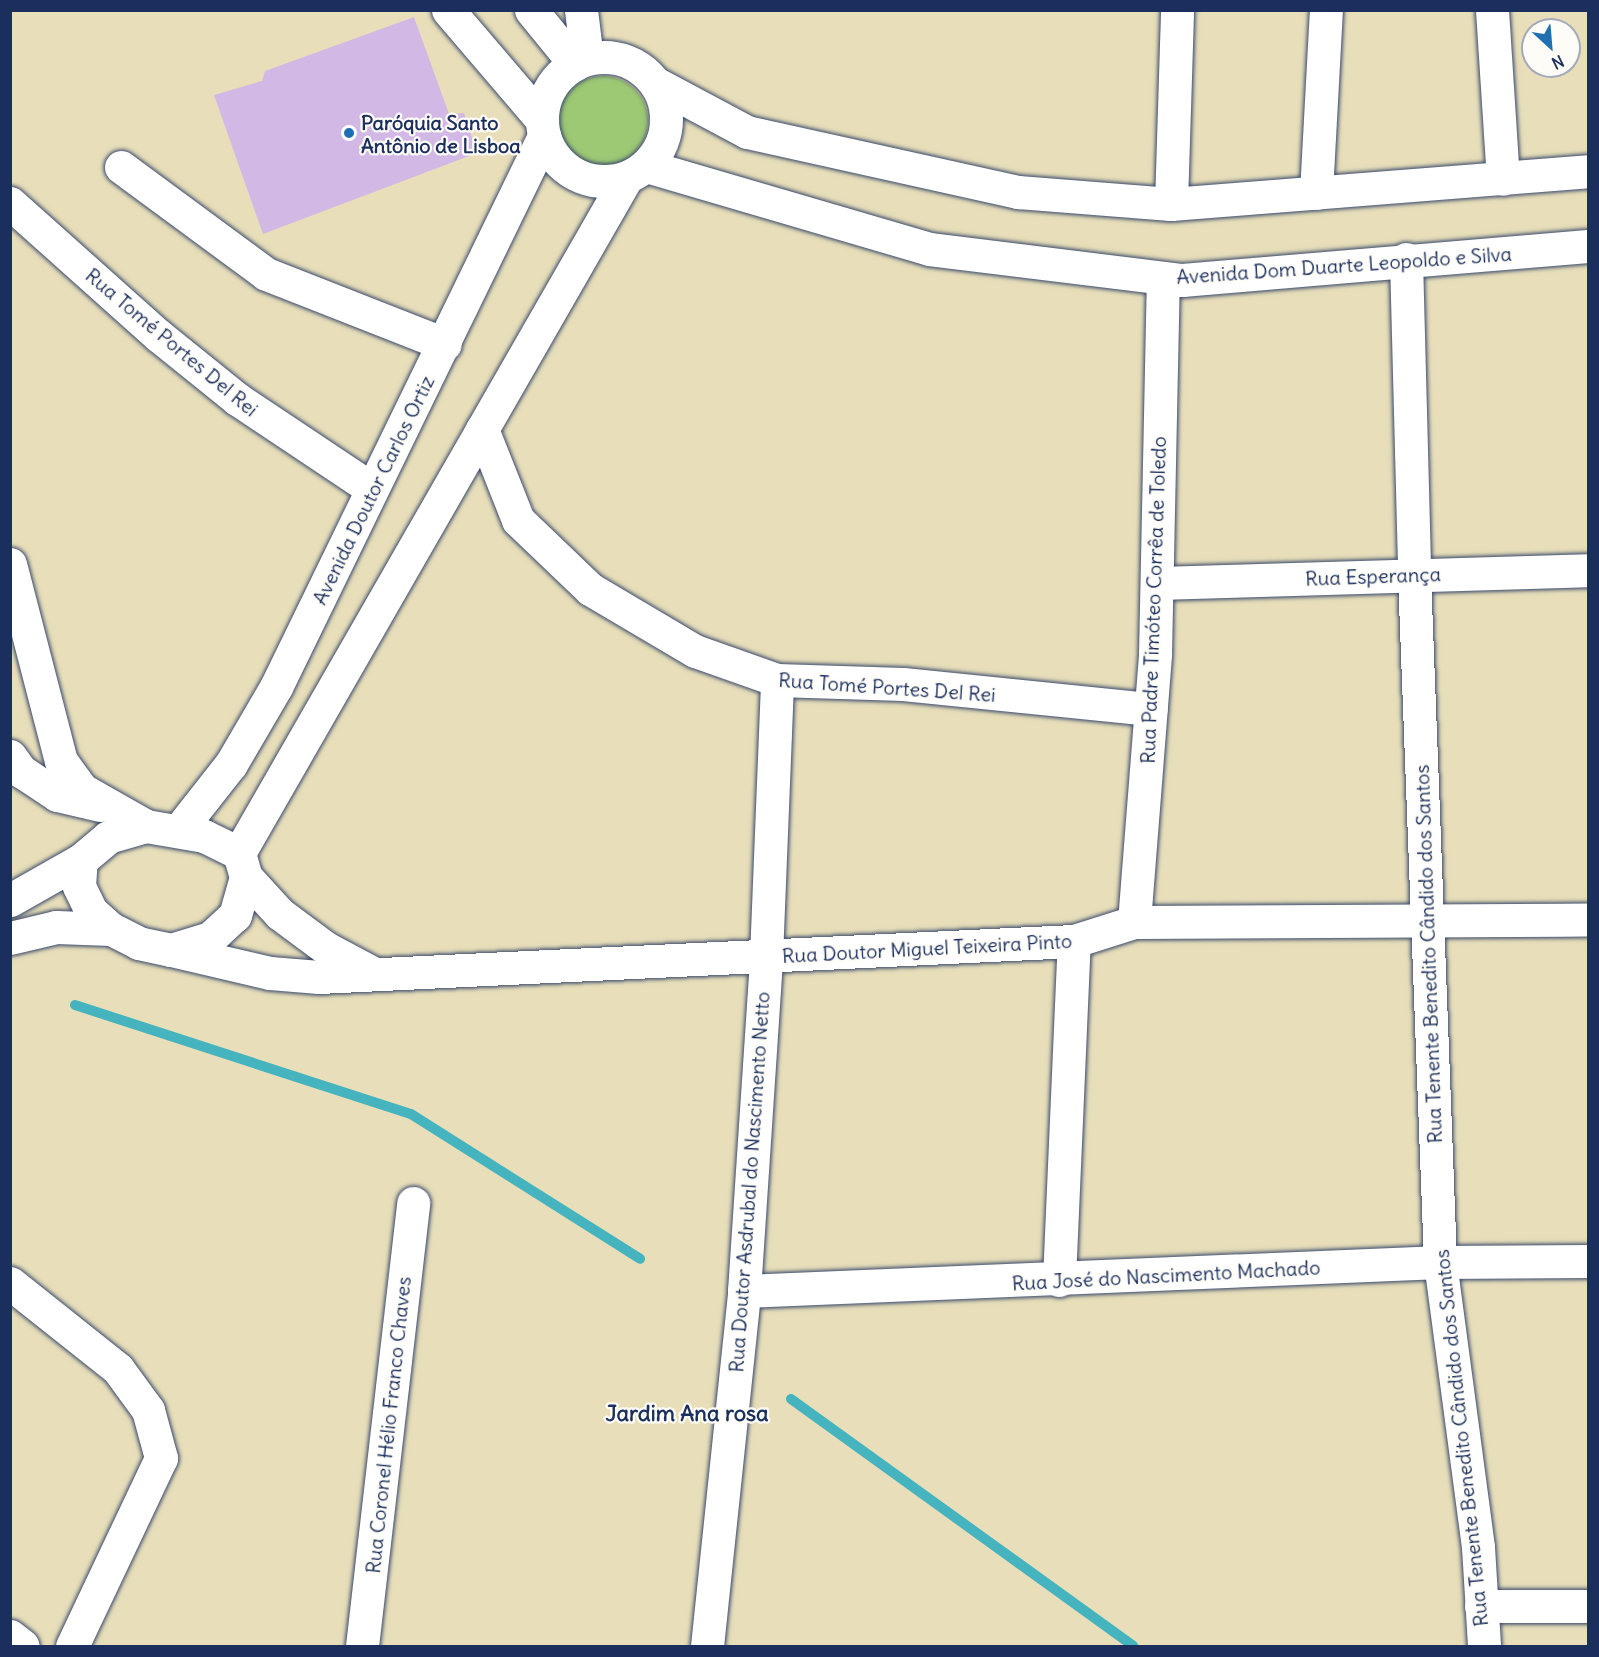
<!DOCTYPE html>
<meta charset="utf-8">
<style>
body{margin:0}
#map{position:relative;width:1599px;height:1657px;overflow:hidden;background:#e8dfba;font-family:Delius,sans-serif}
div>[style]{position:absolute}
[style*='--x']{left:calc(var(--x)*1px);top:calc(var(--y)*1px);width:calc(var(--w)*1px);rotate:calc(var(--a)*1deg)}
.green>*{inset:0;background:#9dc874}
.round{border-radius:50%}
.stream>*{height:10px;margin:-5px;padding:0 5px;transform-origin:5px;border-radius:5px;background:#45b4be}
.building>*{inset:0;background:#d2b8e5}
.roads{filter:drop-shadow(0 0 2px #3a496c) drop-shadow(0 0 2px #3a496c)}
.minor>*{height:33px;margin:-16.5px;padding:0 16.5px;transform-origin:16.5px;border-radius:16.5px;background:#fff}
.major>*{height:33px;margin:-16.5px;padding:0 16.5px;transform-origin:16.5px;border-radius:16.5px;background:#fff}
.major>.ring{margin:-16.5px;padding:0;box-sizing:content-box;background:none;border:33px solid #fff;border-radius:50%}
.dots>*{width:16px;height:16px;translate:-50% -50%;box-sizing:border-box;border:3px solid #fdfcf7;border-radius:50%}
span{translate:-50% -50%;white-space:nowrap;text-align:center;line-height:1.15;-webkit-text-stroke:4.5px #fdfcf7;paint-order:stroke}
.poi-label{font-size:20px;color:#1b2f5e;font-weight:700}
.left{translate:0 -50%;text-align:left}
.street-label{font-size:20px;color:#1b2f5e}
.quarter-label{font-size:22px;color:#1b2f5e;font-weight:700}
.frame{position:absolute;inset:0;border:12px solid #1b2f5e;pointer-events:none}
.north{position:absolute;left:1521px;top:18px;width:60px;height:60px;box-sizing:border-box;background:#fdfcf7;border:2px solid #a3aaba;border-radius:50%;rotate:154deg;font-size:16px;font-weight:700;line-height:24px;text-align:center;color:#1b2f5e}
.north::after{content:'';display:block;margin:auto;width:21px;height:27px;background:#1f6fb2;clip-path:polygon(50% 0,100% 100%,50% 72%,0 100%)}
</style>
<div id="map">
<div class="green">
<i class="round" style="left:558px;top:76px;width:90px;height:90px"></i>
</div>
<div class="stream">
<i style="--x:75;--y:1005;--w:353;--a:18"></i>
<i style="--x:411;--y:1114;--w:271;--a:32.3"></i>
<i style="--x:791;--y:1399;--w:422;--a:35.8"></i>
</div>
<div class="building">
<i style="clip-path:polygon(414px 17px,449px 114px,464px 113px,477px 153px,263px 234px,214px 95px,262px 81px,265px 71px)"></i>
</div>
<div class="roads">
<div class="minor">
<i style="--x:581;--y:10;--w:49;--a:83"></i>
<i style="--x:1492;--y:10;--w:169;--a:86.3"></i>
<i style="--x:121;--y:167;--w:180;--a:36.4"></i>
<i style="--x:266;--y:274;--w:192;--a:21.4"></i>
<i style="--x:1316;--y:193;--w:183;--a:-86.9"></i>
<i style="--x:10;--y:203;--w:200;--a:41.8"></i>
<i style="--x:159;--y:336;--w:100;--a:38.9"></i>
<i style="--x:237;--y:399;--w:162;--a:33.7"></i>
<i style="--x:1171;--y:204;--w:194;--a:-88.2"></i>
<i style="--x:1406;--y:259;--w:316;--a:88.5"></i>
<i style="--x:1414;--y:575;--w:687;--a:87.83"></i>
<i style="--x:1440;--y:1262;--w:288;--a:82.4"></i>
<i style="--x:1478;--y:1547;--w:99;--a:86.5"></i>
<i style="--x:482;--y:429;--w:98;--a:68.4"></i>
<i style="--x:518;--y:520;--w:100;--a:43.8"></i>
<i style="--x:590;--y:589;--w:122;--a:30.6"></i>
<i style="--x:695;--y:651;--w:87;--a:19.5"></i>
<i style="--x:777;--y:680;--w:126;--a:1.8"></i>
<i style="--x:903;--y:684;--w:249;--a:5.8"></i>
<i style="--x:10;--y:564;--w:203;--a:75.5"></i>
<i style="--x:61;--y:761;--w:34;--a:54"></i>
<i style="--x:81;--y:789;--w:75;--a:29.6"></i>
<i style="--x:1158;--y:583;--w:430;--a:-1.7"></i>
<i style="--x:10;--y:756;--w:19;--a:54"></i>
<i style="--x:21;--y:771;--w:43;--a:33.7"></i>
<i style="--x:57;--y:795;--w:44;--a:13.1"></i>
<i style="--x:246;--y:877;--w:50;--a:47.4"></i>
<i style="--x:280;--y:914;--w:57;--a:36.5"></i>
<i style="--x:326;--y:948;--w:51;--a:28.1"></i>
<i style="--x:1134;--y:922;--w:269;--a:-85.5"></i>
<i style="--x:1155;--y:654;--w:376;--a:-88.8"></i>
<i style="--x:171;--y:950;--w:102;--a:13.1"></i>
<i style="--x:270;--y:973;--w:49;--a:4.7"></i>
<i style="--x:319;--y:977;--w:756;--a:-2.73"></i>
<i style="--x:1074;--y:941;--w:63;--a:-17.6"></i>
<i style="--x:1134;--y:922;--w:454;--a:-0.3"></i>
<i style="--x:1059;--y:1280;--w:339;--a:-87.5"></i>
<i style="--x:10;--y:1283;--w:138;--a:38.5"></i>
<i style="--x:118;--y:1369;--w:51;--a:53.8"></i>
<i style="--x:148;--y:1410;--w:50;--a:74.8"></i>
<i style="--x:161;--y:1458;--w:208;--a:115.3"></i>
<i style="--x:744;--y:1291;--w:697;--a:-2.39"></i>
<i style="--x:1440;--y:1262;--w:148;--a:-0.4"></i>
<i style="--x:1481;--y:1606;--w:107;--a:0"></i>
<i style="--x:10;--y:1636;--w:16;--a:38"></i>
<i style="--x:362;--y:1646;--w:446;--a:-83.4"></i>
<i style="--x:707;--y:1646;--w:357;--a:-84"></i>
<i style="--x:744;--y:1291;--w:335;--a:-86.2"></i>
<i style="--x:766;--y:957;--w:277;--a:-87.7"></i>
</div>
<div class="major">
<i style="--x:448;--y:10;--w:145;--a:49.5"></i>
<i style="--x:531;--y:10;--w:70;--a:50.8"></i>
<i class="ring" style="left:542px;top:57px;width:91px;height:91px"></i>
<i style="--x:657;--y:84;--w:102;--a:28.1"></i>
<i style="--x:747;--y:132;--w:278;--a:12.5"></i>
<i style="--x:1018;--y:192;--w:153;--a:4.5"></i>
<i style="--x:1171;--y:204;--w:418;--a:-4.5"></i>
<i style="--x:646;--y:166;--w:295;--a:16.3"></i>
<i style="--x:929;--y:249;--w:255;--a:7"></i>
<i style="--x:1182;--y:280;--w:407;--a:-4.8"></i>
<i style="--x:146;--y:826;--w:59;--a:9.8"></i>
<i style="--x:204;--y:836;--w:39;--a:26"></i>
<i style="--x:239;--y:853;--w:25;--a:74"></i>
<i style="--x:246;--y:877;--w:40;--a:106"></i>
<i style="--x:235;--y:915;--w:34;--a:137"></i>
<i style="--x:210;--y:938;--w:41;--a:162.9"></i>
<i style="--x:171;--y:950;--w:33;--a:-168"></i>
<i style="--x:139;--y:943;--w:31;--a:-153"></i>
<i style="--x:111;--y:929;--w:27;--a:-138"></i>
<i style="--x:91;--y:911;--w:28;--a:-116"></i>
<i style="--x:79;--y:886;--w:26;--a:-86"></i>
<i style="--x:81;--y:860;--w:35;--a:-40"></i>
<i style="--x:108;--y:837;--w:40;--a:-16"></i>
<i style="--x:179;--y:830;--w:84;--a:-51.8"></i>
<i style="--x:231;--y:764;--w:89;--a:-59.7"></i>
<i style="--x:276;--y:687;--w:613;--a:-64.06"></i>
<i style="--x:239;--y:853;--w:779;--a:-60.15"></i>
<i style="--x:10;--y:900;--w:81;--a:-29.4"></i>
<i style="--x:10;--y:938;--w:47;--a:-13.4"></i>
<i style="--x:56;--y:927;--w:55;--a:2.1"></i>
</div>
</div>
<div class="dots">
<i style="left:349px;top:133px;background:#1f6fb2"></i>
</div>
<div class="poi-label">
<span class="left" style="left:361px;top:134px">Paróquia Santo<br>Antônio de Lisboa</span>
</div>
<div class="street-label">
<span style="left:1344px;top:265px;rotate:-4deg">Avenida Dom Duarte Leopoldo e Silva</span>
<span style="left:172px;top:342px;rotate:40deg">Rua Tomé Portes Del Rei</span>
<span style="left:373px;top:490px;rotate:-64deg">Avenida Doutor Carlos Ortiz</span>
<span style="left:1373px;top:576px;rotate:-2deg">Rua Esperança</span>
<span style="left:1153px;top:600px;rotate:-88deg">Rua Padre Timóteo Corrêa de Toledo</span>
<span style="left:887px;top:687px;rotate:4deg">Rua Tomé Portes Del Rei</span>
<span style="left:927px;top:948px;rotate:-3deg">Rua Doutor Miguel Teixeira Pinto</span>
<span style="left:1428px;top:954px;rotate:-92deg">Rua Tenente Benedito Cândido dos Santos</span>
<span style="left:749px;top:1182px;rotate:-86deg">Rua Doutor Asdrubal do Nascimento Netto</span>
<span style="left:1166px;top:1275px;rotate:-3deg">Rua José do Nascimento Machado</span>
<span style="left:388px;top:1425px;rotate:-84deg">Rua Coronel Hélio Franco Chaves</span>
<span style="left:1461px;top:1438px;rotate:-96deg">Rua Tenente Benedito Cândido dos Santos</span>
</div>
<div class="quarter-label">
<span style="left:687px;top:1414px">Jardim Ana rosa</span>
</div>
<div class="frame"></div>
<div class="north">N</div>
</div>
